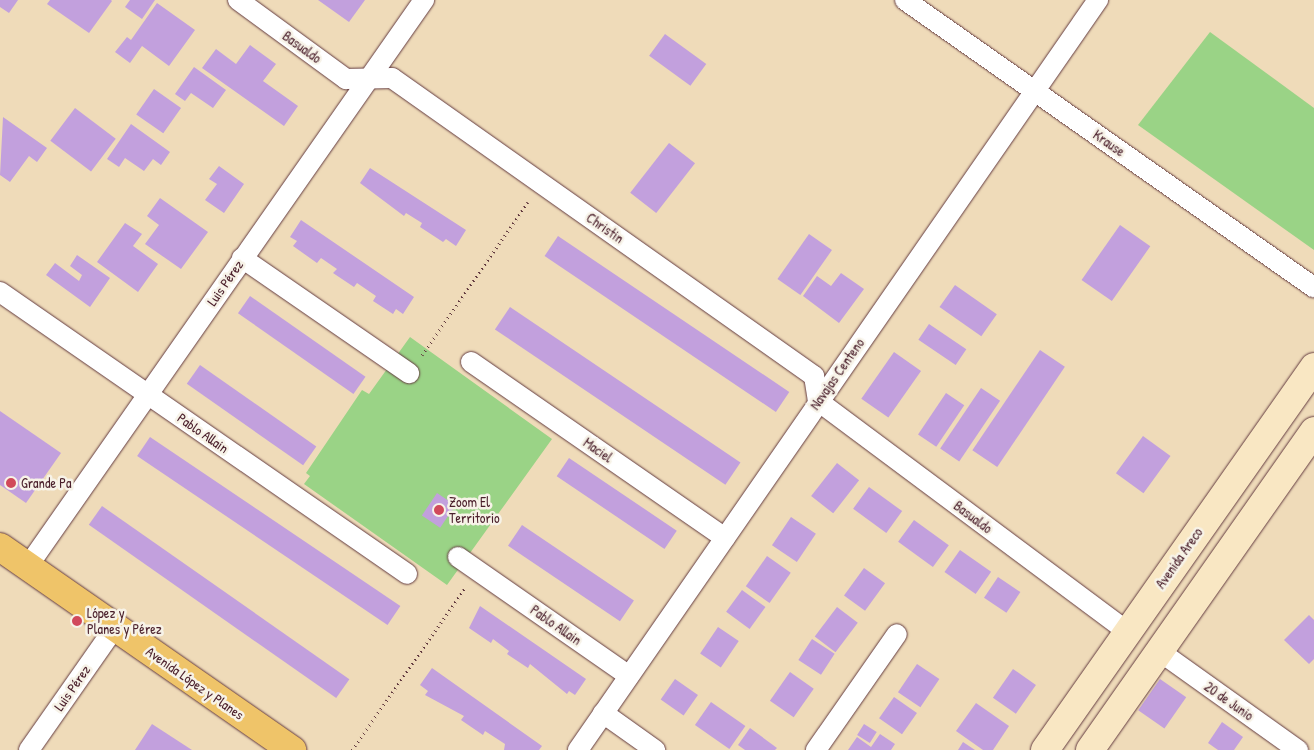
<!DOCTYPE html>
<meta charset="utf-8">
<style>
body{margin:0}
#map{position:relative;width:1314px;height:750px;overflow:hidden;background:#efdbb9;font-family:"Patrick Hand",sans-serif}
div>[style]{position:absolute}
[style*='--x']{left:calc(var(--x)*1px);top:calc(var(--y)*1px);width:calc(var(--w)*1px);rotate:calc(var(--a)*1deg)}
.green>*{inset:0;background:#9ad386}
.building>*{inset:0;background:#c2a0dd;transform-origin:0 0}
.path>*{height:3px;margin-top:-1.5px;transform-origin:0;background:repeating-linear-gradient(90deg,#633b40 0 1px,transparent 0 5px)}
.roads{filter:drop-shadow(0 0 1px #633b40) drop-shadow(0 0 1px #633b40)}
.street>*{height:20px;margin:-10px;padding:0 10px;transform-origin:10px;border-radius:10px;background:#fff}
.secondary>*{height:28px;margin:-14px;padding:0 14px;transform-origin:14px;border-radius:14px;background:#f9e7c3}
.primary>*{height:28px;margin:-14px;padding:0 14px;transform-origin:14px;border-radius:14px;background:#efc469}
.dots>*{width:14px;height:14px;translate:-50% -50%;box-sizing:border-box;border:2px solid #f7f3e8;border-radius:50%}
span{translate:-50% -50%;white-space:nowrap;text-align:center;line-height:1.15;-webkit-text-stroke:5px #f7f3e8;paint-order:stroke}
.street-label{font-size:14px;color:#4a1f2b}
.poi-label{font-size:14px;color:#4a1f2b}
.left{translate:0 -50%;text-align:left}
</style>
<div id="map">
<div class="green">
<i style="clip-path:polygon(1210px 32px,1314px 108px,1314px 250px,1138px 125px)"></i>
<i style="clip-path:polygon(410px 337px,552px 439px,447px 585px,304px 484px,310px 476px,306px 473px,362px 390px,369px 394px)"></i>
</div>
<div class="building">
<i style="clip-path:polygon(0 0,18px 0,9px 13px,0 7px)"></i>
<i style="clip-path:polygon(50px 0,111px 0,112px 1px,89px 33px,47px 4px)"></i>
<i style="clip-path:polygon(130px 0,155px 0,142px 19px,125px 7px)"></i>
<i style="clip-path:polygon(318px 0,365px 0,349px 22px)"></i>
<i style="clip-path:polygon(157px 3px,195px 30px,169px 66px,142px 46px,130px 63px,115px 52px,127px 37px,131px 40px)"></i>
<i style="left:665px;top:34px;width:51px;height:27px;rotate:36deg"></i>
<i style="clip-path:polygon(250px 45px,276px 64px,263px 81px,298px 106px,284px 126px,202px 68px,216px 49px,236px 64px)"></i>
<i style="clip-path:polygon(194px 67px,226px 90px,213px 108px,191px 93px,185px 101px,175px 94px)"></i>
<i style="left:154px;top:89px;width:33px;height:31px;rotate:35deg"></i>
<i style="left:75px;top:108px;width:51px;height:41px;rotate:37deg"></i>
<i style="clip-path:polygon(3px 117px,47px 148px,37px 162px,29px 156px,10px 182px,0 175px)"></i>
<i style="clip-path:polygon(131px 124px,170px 152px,161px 165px,153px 159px,144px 171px,125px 158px,119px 167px,107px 159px)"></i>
<i style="left:669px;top:143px;width:33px;height:63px;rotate:38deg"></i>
<i style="clip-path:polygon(219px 166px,244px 184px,224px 213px,205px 200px,217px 184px,209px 179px)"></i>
<i style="clip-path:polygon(370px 168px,466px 230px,456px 246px,446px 239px,443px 242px,420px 227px,422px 223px,406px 213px,404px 216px,360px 183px)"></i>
<i style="clip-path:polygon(160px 198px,208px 232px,181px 269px,145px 244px,159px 225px,147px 216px)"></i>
<i style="clip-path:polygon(301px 220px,414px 297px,403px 314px,396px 309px,393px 314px,373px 301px,376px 296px,357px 283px,354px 287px,333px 273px,337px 269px,321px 258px,317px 263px,293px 246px,297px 241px,290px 237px)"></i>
<i style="clip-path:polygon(125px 223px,142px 234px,133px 246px,158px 264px,138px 292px,97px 262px)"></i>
<i style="left:1120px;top:225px;width:37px;height:67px;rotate:35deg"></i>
<i style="left:809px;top:234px;width:28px;height:55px;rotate:35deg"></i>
<i style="left:558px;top:236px;width:279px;height:24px;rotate:34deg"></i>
<i style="clip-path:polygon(77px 255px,110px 278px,90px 307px,46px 275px,55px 263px,79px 281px,82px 275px,70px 266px)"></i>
<i style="clip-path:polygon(841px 273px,864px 289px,839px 323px,803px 296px,817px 276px,831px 286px)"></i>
<i style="left:955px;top:285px;width:51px;height:27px;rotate:35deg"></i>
<i style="left:250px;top:296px;width:141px;height:21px;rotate:35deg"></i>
<i style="left:510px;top:307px;width:278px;height:27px;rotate:34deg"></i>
<i style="left:929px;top:324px;width:45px;height:19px;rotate:34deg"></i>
<i style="left:1040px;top:350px;width:30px;height:121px;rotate:34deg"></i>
<i style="left:894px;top:352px;width:33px;height:57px;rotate:35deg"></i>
<i style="left:200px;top:365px;width:142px;height:23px;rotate:35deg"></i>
<i style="left:981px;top:388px;width:23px;height:73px;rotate:34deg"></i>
<i style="left:946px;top:393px;width:22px;height:50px;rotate:34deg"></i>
<i style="clip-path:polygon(0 411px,61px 453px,26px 503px,0 485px)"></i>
<i style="left:1143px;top:436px;width:34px;height:46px;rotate:36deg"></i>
<i style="left:150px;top:437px;width:302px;height:23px;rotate:34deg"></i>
<i style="left:569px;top:458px;width:130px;height:22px;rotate:34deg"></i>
<i style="left:837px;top:463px;width:28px;height:42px;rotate:38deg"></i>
<i style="left:869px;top:487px;width:41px;height:27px;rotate:36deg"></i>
<i style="left:437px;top:493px;width:22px;height:27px;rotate:34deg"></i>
<i style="left:102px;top:506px;width:302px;height:23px;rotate:35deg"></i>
<i style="left:791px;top:517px;width:30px;height:34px;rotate:34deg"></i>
<i style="left:914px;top:520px;width:43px;height:27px;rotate:36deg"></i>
<i style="left:522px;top:525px;width:135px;height:25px;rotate:34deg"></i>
<i style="left:960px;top:550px;width:38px;height:27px;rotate:35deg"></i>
<i style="left:767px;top:556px;width:29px;height:37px;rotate:35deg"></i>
<i style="left:864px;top:568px;width:26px;height:34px;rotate:36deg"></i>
<i style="left:998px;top:577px;width:27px;height:25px;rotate:34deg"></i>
<i style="left:742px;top:590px;width:29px;height:27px;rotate:36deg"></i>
<i style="clip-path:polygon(480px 606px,586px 679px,575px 695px,569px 691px,567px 694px,530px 664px,528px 668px,507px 654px,509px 651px,493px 639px,491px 643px,469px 628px)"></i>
<i style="left:837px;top:607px;width:26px;height:37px;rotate:37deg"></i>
<i style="clip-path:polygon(1309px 615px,1314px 620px,1314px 659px,1309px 664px,1284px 640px)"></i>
<i style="left:718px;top:627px;width:25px;height:32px;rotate:34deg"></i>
<i style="left:812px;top:639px;width:27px;height:25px;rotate:33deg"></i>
<i style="left:917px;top:664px;width:27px;height:34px;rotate:34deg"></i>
<i style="clip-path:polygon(432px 668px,542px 746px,539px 750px,504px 750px,505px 744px,485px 731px,483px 735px,461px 720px,464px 716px,425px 695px,428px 691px,420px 685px)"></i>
<i style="left:1013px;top:669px;width:28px;height:35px;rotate:35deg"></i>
<i style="left:790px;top:672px;width:29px;height:35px;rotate:35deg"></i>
<i style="left:675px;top:679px;width:28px;height:25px;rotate:35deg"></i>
<i style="left:1160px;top:679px;width:32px;height:38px;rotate:35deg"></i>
<i style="left:894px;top:697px;width:28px;height:26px;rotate:35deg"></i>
<i style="left:711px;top:702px;width:42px;height:28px;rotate:35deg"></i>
<i style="clip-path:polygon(976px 703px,1009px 726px,993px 750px,983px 750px,956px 731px)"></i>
<i style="clip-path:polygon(1222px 722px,1243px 737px,1234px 750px,1218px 750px,1208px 743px)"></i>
<i style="clip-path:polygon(152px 724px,192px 750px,135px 750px)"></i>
<i style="left:864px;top:724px;width:15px;height:13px;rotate:32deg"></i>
<i style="clip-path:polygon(750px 728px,777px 748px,775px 750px,745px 750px,738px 745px)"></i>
<i style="clip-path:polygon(880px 734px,895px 744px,891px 750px,848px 750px,857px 737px,871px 747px)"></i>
<i style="clip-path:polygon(963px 742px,975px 750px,958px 750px)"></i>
</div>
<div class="path">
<i style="--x:422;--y:355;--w:186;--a:-55.3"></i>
<i style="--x:352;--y:750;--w:198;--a:-55.1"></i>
</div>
<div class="roads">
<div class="street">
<i style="--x:238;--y:0;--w:134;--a:36.2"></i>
<i style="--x:346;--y:79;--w:46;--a:-1.2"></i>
<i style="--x:392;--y:78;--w:517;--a:35.23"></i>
<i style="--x:814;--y:376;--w:25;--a:81"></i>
<i style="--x:905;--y:0;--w:500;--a:35.1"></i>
<i style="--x:242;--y:258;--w:203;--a:34.6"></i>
<i style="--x:0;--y:292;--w:495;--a:34.7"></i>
<i style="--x:471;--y:362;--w:309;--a:34.7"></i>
<i style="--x:818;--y:401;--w:387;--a:36.7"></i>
<i style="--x:458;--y:557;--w:208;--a:34.8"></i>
<i style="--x:28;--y:566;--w:691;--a:-55.02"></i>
<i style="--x:1159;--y:651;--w:171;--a:35.5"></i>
<i style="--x:603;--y:713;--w:64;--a:35.4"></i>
<i style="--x:29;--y:750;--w:150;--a:-55"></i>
<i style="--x:578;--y:750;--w:913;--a:-55.27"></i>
<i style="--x:816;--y:750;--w:141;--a:-55.1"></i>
</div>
<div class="secondary">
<i style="--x:1045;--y:750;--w:468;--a:-54.9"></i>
<i style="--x:1090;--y:750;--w:390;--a:-54.9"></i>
</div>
<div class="primary">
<i style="--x:0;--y:547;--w:356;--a:34.8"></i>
</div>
</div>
<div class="dots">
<i style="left:11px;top:483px;background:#d1495b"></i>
<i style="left:439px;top:510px;background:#d1495b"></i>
<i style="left:77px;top:621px;background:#d1495b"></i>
</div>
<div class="street-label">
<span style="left:302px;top:47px;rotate:36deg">Basualdo</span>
<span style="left:1109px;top:143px;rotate:35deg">Krause</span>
<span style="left:605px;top:228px;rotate:35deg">Christin</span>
<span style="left:225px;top:283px;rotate:-55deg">Luis Pérez</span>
<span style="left:837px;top:374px;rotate:-55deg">Navajas Centeno</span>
<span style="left:203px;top:433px;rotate:35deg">Pablo Allain</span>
<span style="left:598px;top:450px;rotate:35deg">Maciel</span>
<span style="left:973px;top:517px;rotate:37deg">Basualdo</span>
<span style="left:1179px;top:558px;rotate:-55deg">Avenida Areco</span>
<span style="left:556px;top:625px;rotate:35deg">Pablo Allain</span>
<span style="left:195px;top:683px;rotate:35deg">Avenida López y Planes</span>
<span style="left:72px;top:688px;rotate:-55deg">Luis Pérez</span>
<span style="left:1229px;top:701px;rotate:35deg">20 de Junio</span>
</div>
<div class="poi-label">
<span class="left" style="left:21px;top:483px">Grande Pa</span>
<span class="left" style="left:449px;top:510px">Zoom El<br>Territorio</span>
<span class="left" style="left:87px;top:621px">López y<br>Planes y Pérez</span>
</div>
</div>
